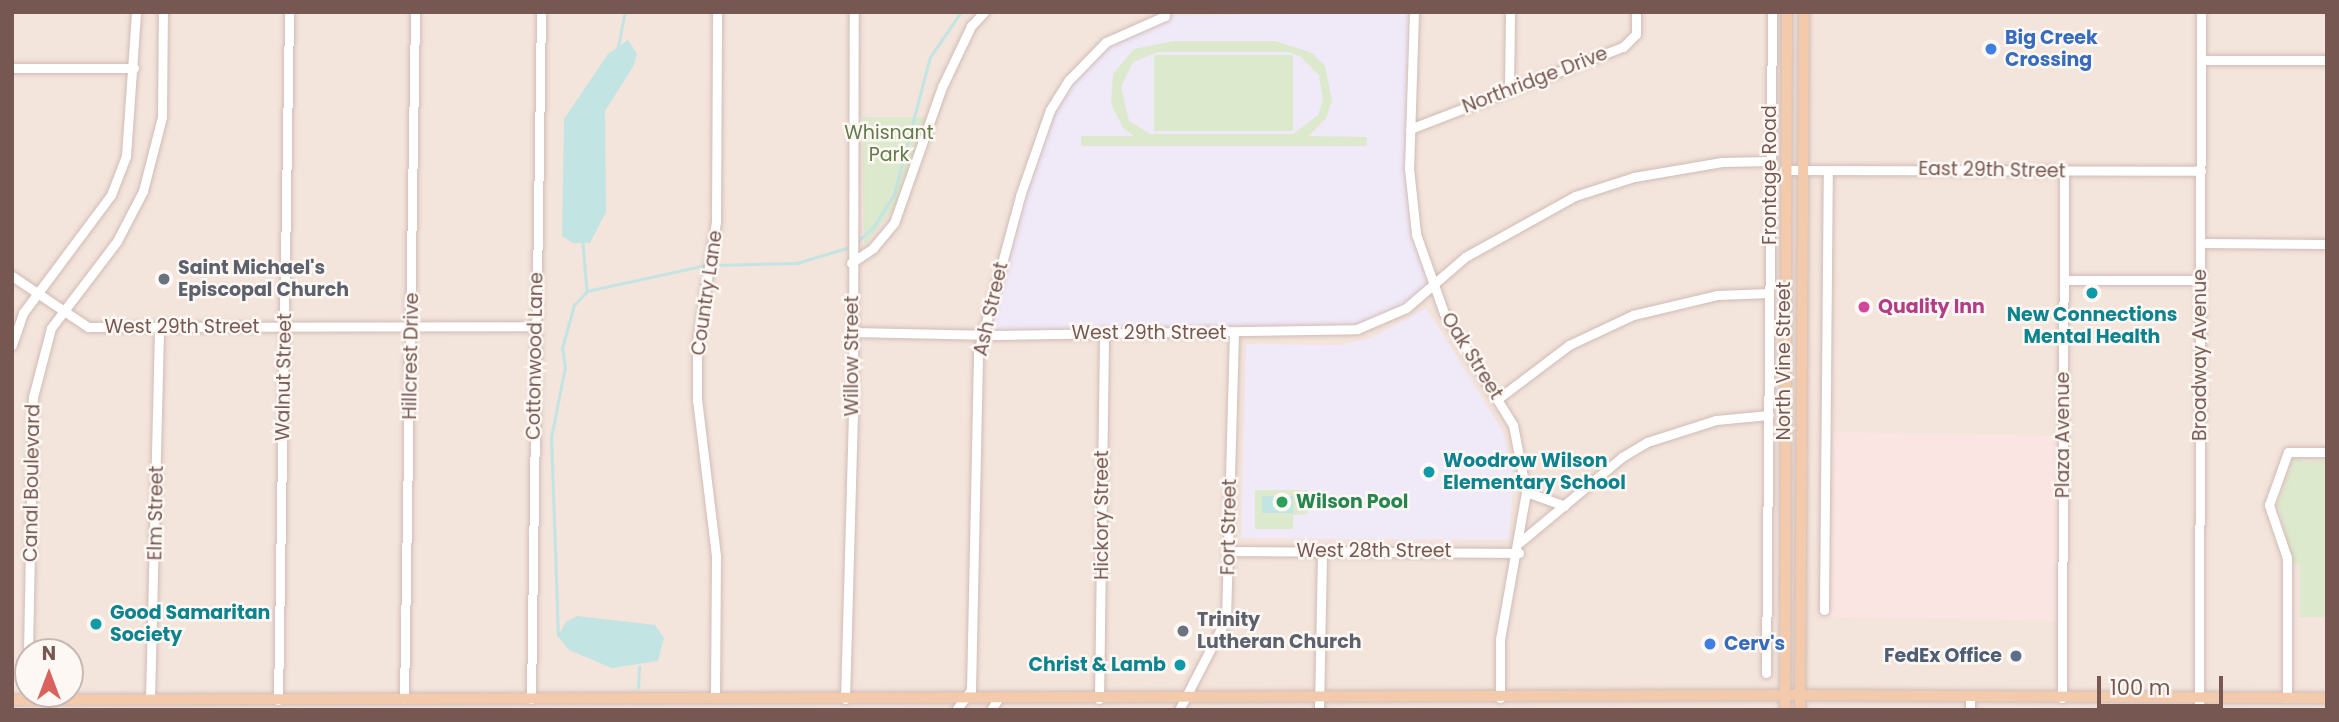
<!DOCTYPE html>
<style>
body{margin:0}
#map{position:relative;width:2339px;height:722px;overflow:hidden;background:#fbf3ed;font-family:Poppins,sans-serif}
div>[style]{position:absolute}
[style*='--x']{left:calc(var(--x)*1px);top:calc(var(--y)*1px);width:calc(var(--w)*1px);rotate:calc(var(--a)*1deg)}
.residential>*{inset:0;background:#f3e4dc}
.commercial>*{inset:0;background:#fae5e2;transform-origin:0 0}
.education>*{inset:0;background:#f0e9f8}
.green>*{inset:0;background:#dde9cc;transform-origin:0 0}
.water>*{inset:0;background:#c2e4e3;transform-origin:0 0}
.stream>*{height:2.5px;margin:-1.25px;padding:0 1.25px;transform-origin:1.25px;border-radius:1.25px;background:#c2e4e3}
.roads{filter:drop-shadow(0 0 2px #d0bcb5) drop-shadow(0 0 2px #d0bcb5)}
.minor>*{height:9px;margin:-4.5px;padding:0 4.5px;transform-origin:4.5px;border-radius:4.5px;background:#fff}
.major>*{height:10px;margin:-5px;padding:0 5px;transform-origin:5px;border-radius:5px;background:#f3cbac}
.dots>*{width:19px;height:19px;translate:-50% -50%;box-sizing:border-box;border:4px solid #fef8f4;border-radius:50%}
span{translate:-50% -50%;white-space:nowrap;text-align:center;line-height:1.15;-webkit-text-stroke:5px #fef8f4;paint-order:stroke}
.shop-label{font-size:19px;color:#366cbe;font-weight:700}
.left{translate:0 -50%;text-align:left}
.street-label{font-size:19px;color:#765751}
.park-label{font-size:19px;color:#617a4a}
.worship-label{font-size:19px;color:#5b616d;font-weight:700}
.hotel-label{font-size:19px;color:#b23c85;font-weight:700}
.culture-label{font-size:19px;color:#0d838f;font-weight:700}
.right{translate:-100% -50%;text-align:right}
.leisure-label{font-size:19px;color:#27864d;font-weight:700}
.service-label{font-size:19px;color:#4e5e75;font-weight:700}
.frame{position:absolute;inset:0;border:14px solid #765751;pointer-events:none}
.north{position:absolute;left:14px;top:638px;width:70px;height:70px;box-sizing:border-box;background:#fef8f4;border:2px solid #c8b8b3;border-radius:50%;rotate:0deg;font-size:19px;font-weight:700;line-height:28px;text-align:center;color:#765751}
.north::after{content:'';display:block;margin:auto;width:24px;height:32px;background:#d9625e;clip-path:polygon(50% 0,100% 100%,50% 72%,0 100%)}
.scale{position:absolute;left:2097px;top:676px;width:126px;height:32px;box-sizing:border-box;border:4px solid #765751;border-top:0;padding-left:9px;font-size:21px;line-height:24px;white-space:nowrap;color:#765751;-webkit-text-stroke:5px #fef8f4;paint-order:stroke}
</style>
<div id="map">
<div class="residential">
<i style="clip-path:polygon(evenodd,12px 12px,2327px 12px,2327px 710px,12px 710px,12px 12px,28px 652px,70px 652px,70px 694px,28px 694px,28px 652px)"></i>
</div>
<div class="commercial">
<i style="left:1833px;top:432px;width:228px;height:185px;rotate:1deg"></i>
</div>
<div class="education">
<i style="clip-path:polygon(1414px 12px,1409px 168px,1415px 214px,1433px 285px,1406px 308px,1357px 329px,982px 335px,1050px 110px,1090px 54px,1165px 16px)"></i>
<i style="clip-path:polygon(1426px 308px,1502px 430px,1514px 476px,1509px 540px,1241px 538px,1246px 344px,1340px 345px,1371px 338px)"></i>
</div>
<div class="green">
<i style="clip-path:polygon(evenodd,1174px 41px,1275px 41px,1312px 53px,1325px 66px,1332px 101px,1326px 118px,1309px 136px,1367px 137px,1367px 146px,1081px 146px,1081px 136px,1134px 136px,1123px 128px,1111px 104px,1113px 74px,1134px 49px,1174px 41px,1158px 52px,1288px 52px,1301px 57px,1319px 75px,1323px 100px,1318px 115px,1293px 134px,1150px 134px,1129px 121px,1121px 87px,1133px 62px,1158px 52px)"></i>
<i style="left:1154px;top:55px;width:139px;height:76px"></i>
<i style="clip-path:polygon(862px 117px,927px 117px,899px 202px,864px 246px)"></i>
<i style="clip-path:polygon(2302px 455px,2302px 462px,2327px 461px,2327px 617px,2300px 617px,2300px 564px,2293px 563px,2278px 505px,2294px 457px)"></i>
<i style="clip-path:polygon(1255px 490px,1308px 490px,1308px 514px,1293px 515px,1293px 529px,1255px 529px)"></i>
</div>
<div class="water">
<i style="clip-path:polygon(628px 40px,637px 54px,634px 65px,605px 111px,606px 212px,590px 243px,573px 243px,562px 236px,564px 119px,608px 54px)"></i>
<i style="left:1262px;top:496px;width:31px;height:17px"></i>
<i style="clip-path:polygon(577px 616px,655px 625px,664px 638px,658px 661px,612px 668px,569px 650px,558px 636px,566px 622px)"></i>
</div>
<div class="stream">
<i style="--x:618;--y:47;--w:36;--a:-79"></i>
<i style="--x:583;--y:243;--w:48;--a:85.2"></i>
<i style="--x:856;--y:243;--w:25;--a:-43"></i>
<i style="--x:874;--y:226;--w:38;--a:-58"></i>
<i style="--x:894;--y:194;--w:142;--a:-75.3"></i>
<i style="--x:930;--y:57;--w:55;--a:-55.4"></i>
<i style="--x:713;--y:265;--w:84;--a:-1.4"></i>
<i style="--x:797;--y:263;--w:55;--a:-16.8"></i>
<i style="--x:558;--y:636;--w:198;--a:-92"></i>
<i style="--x:551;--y:438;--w:72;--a:-78.8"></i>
<i style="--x:565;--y:367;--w:19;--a:-99"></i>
<i style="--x:562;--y:348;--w:45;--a:-74.4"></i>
<i style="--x:574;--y:305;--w:19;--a:-47"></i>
<i style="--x:587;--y:291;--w:122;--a:-12.3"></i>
<i style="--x:638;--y:688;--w:21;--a:-87"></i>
</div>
<div class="roads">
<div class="minor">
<i style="--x:1414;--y:12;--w:156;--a:91.8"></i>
<i style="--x:1409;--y:168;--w:66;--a:83.9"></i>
<i style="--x:1416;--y:234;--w:84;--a:70.5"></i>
<i style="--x:1444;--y:313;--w:132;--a:58.4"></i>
<i style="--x:1513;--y:425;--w:68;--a:79"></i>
<i style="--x:1526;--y:492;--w:149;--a:100"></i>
<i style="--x:1500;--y:639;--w:59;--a:90"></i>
<i style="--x:2201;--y:60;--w:126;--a:0"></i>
<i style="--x:12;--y:68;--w:122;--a:0"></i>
<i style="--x:1509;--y:87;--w:75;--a:-89.2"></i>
<i style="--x:1410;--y:129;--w:228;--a:-21.1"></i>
<i style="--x:1623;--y:47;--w:18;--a:-45"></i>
<i style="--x:1636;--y:34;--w:22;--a:-90"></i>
<i style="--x:1784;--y:170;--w:417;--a:0.1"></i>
<i style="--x:2200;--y:243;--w:127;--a:0.5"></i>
<i style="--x:851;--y:263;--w:27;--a:-34"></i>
<i style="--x:873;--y:248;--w:33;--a:-50"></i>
<i style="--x:894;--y:223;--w:144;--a:-70.6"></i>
<i style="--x:942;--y:87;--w:68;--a:-64.6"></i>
<i style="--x:971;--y:26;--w:19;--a:-47"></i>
<i style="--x:12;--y:276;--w:92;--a:33.9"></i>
<i style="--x:88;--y:327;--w:447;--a:-0.1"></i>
<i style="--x:2064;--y:280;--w:136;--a:0"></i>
<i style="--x:852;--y:332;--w:142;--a:1.2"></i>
<i style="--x:994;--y:335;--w:363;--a:-0.9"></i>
<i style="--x:1357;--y:329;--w:53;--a:-23.2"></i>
<i style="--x:1406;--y:308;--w:78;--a:-40.8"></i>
<i style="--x:1465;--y:257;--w:126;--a:-29"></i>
<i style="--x:1575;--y:196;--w:62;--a:-17.9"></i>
<i style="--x:1634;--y:177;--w:89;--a:-9.7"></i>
<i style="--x:1722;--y:162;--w:48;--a:-1.2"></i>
<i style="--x:12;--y:345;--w:34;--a:-71"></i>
<i style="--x:23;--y:313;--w:147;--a:-53.3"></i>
<i style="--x:111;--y:195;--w:42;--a:-69"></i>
<i style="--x:126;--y:156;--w:144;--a:-86"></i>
<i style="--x:1499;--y:398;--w:88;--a:-37.1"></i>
<i style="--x:1569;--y:345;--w:71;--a:-25.1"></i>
<i style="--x:1633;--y:315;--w:86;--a:-13.4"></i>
<i style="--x:1717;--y:295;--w:52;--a:-2.2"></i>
<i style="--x:1526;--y:492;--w:41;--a:19.7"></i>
<i style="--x:1520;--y:542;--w:133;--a:-39.8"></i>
<i style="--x:1622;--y:457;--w:29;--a:-31"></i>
<i style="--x:1647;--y:442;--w:72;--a:-17.7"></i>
<i style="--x:1716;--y:420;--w:53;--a:-5.4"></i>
<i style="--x:1229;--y:551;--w:290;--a:0.4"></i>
<i style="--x:1824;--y:610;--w:440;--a:-89.5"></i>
<i style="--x:28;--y:652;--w:255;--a:-88.9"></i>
<i style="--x:33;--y:397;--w:71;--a:-75.4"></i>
<i style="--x:51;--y:328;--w:109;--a:-52.8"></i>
<i style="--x:117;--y:241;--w:56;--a:-62.5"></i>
<i style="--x:143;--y:191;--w:76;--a:-75.6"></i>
<i style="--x:162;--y:117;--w:105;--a:-89.5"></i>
<i style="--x:28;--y:669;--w:4;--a:90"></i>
<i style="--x:1766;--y:673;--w:661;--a:-89.48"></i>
<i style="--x:715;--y:698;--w:142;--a:-89.6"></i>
<i style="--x:716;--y:556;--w:158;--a:-96.9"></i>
<i style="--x:697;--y:399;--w:56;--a:-90"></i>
<i style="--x:697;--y:343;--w:123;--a:-81.1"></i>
<i style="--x:716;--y:221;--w:209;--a:-89.7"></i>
<i style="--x:2062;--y:698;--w:526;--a:-89.78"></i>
<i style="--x:2287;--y:698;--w:140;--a:-90"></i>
<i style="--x:2287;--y:558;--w:56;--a:-108.8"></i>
<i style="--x:2269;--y:505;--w:56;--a:-70.3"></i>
<i style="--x:2288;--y:452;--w:39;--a:0"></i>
<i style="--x:150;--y:699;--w:372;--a:-88.6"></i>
<i style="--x:404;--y:699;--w:687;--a:-89.08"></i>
<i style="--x:531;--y:699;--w:687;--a:-89.17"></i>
<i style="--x:845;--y:699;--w:281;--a:-88.4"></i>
<i style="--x:853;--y:418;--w:406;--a:-89.9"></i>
<i style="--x:1099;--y:699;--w:367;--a:-89.2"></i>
<i style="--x:278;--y:700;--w:688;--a:-89.08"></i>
<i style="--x:956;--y:710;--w:25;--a:-53"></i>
<i style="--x:971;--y:690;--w:338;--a:-88.8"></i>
<i style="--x:978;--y:352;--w:162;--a:-74.9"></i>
<i style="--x:1020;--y:196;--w:91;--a:-70.8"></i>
<i style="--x:1050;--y:110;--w:36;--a:-58"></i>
<i style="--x:1069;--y:80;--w:53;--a:-45.8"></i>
<i style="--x:1106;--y:42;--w:64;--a:-23.8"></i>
<i style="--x:1165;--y:16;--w:4;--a:-90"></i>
<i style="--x:991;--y:710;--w:13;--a:-58"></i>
<i style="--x:1179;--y:710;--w:102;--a:-62.7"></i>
<i style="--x:1226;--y:619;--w:287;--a:-88.4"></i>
<i style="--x:1319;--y:710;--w:159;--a:-88.9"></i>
<i style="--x:1970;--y:710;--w:13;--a:-90"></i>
<i style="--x:2199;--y:710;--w:698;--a:-89.84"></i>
</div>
<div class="major">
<i style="--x:12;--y:700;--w:1788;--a:-0.16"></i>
<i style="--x:1800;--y:695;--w:527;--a:0.33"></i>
<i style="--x:1785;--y:710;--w:698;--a:-89.84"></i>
<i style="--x:1800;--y:710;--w:698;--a:-89.67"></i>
</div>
</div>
<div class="dots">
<i style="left:1991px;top:49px;background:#3f7fe0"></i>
<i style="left:164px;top:279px;background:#6b7280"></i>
<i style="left:2092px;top:293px;background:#0f9aa8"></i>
<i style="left:1864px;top:307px;background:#d1479c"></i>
<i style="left:1429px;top:472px;background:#0f9aa8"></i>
<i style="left:1282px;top:502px;background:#2e9e5b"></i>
<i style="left:96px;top:624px;background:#0f9aa8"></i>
<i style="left:1183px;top:631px;background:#6b7280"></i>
<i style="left:1710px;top:644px;background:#3f7fe0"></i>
<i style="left:2016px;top:656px;background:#5c6f8a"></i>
<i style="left:1180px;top:665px;background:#0f9aa8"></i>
</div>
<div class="shop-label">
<span class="left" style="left:2005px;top:49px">Big Creek<br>Crossing</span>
<span class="left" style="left:1724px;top:644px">Cerv's</span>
</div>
<div class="street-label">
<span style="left:1535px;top:80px;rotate:-21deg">Northridge Drive</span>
<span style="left:1992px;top:170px;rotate:1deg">East 29th Street</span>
<span style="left:1770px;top:175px;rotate:-90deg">Frontage Road</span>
<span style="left:707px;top:293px;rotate:-82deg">Country Lane</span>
<span style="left:991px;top:309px;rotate:-77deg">Ash Street</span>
<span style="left:182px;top:327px">West 29th Street</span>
<span style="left:1149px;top:333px">West 29th Street</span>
<span style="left:2200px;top:355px;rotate:-90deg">Broadway Avenue</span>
<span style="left:411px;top:356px;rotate:-89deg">Hillcrest Drive</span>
<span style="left:535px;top:356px;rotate:-89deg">Cottonwood Lane</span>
<span style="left:852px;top:356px;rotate:-90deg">Willow Street</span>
<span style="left:1472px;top:356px;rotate:58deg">Oak Street</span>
<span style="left:1784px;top:361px;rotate:-90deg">North Vine Street</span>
<span style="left:284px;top:377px;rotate:-89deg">Walnut Street</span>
<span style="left:2063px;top:435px;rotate:-90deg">Plaza Avenue</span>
<span style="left:32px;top:483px;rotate:-89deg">Canal Boulevard</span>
<span style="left:156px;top:513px;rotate:-89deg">Elm Street</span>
<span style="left:1102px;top:515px;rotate:-90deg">Hickory Street</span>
<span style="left:1229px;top:527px;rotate:-89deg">Fort Street</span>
<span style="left:1374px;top:551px">West 28th Street</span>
</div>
<div class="park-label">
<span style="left:889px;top:144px">Whisnant<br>Park</span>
</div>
<div class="worship-label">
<span class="left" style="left:178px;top:279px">Saint Michael's<br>Episcopal Church</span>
<span class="left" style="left:1197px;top:631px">Trinity<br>Lutheran Church</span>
</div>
<div class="hotel-label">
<span class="left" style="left:1878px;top:307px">Quality Inn</span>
</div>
<div class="culture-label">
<span style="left:2092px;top:326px">New Connections<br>Mental Health</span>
<span class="left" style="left:1443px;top:472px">Woodrow Wilson<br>Elementary School</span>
<span class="left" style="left:110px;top:624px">Good Samaritan<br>Society</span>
<span class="right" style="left:1166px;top:665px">Christ &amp; Lamb</span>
</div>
<div class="leisure-label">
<span class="left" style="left:1296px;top:502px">Wilson Pool</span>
</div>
<div class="service-label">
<span class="right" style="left:2002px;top:656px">FedEx Office</span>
</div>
<div class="frame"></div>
<div class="north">N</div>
<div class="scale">100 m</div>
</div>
